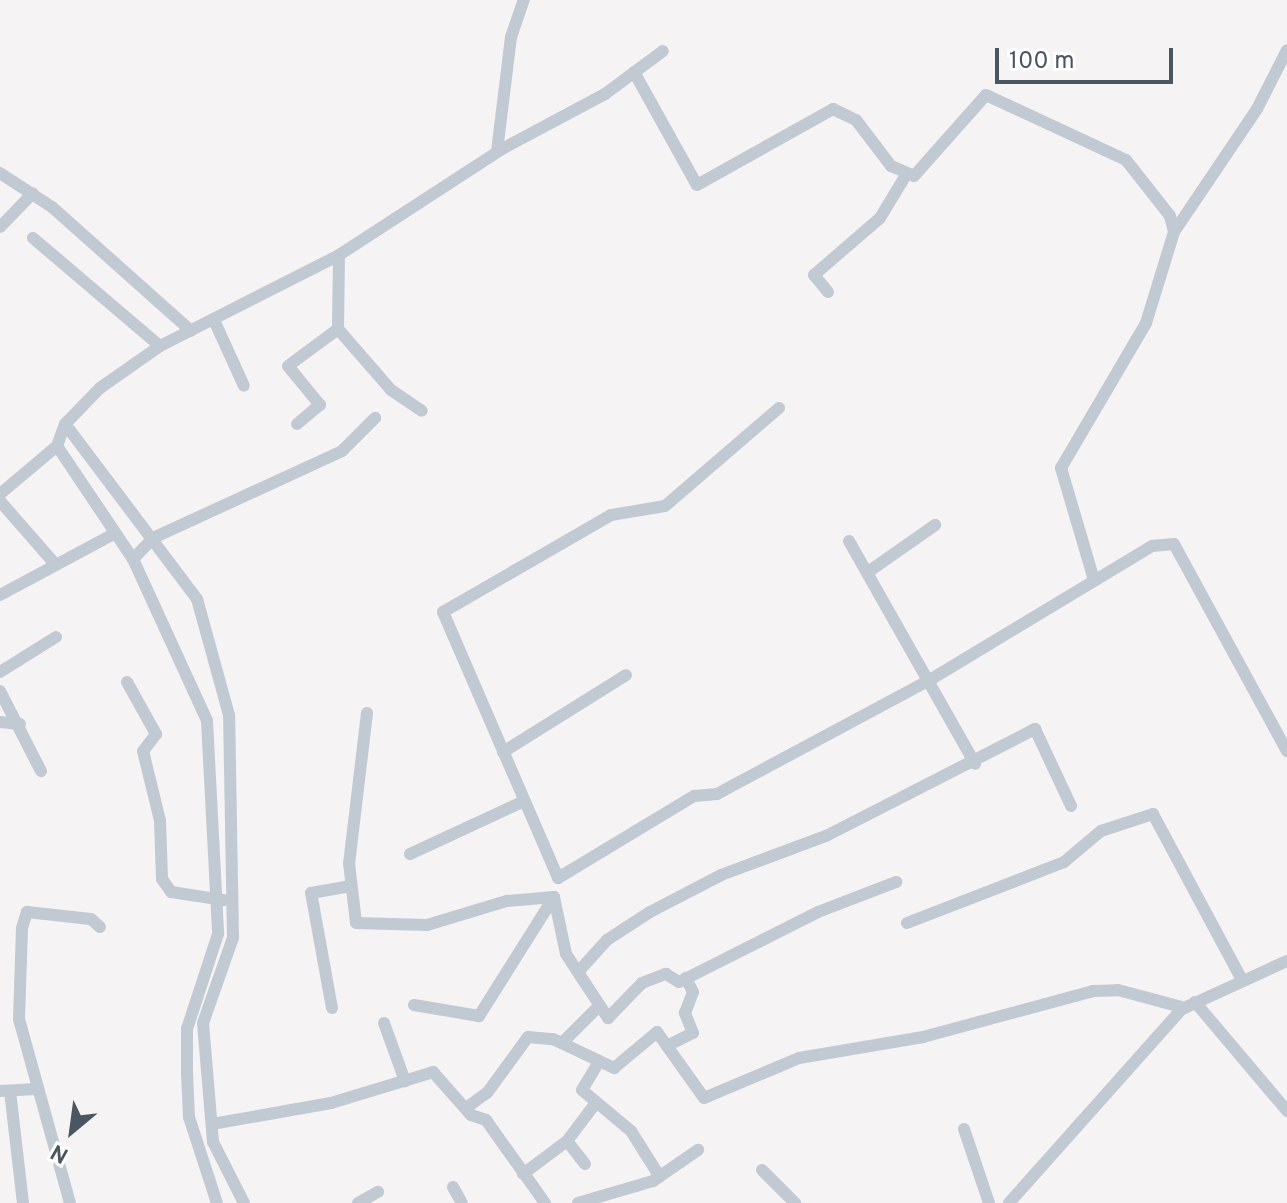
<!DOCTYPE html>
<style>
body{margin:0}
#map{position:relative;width:1287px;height:1203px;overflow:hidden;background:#f5f3f3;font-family:Overpass,sans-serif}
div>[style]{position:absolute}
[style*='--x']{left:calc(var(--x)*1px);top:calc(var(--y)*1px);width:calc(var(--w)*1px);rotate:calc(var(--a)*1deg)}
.minor>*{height:12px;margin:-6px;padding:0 6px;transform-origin:6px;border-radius:6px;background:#c1cad2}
span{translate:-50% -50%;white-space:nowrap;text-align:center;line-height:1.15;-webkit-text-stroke:7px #fff;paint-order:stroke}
.north{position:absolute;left:32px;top:1091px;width:80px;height:80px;-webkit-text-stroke:6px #fff;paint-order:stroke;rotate:209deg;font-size:22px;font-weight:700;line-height:32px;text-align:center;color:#4a5661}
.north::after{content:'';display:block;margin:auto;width:28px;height:36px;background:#4a5661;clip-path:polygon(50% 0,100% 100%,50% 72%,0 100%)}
.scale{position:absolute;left:995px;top:48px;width:178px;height:36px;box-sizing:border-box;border:4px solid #4a5661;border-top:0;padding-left:10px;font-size:24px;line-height:28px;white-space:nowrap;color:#4a5661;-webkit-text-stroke:6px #fff;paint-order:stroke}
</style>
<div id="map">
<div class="minor">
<i style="--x:634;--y:72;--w:129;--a:60.9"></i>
<i style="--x:697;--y:185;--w:156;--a:-29.2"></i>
<i style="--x:833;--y:109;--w:25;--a:26"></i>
<i style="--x:856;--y:120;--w:58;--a:52.7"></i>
<i style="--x:891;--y:166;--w:25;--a:23"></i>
<i style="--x:914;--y:176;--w:108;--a:-48.4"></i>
<i style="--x:986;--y:95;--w:154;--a:24.9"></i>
<i style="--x:1126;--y:160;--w:71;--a:51.8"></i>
<i style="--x:1170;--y:216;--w:16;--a:76"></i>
<i style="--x:497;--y:151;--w:115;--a:-83"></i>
<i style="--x:511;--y:37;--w:39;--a:-71"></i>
<i style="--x:0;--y:173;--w:62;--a:33.2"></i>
<i style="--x:52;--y:207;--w:186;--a:41.7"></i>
<i style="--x:0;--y:227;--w:47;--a:-45.9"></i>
<i style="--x:33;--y:238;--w:167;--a:40.4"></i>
<i style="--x:339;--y:255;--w:74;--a:90.8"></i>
<i style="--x:338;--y:329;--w:81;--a:49"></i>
<i style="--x:391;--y:390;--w:37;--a:34"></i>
<i style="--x:828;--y:292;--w:22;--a:-129"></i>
<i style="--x:814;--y:275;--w:87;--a:-40.8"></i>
<i style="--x:880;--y:218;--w:50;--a:-58.8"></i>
<i style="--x:214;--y:320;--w:72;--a:65.6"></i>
<i style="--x:779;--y:408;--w:150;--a:139.3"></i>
<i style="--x:665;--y:506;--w:55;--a:170.5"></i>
<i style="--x:611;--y:515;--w:194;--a:150"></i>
<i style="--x:443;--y:612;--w:290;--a:66.6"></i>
<i style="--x:558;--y:878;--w:159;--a:-31.1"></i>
<i style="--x:694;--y:796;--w:23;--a:-5"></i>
<i style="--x:717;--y:794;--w:245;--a:-28.2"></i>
<i style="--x:933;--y:678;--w:256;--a:-31.1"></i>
<i style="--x:1152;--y:546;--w:22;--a:-5"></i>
<i style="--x:1174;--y:544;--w:236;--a:61.4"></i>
<i style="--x:65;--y:424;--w:23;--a:110"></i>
<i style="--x:57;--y:446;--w:136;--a:56.1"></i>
<i style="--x:133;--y:559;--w:178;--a:65.4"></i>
<i style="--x:207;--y:721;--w:213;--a:87"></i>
<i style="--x:218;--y:934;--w:100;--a:108.1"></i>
<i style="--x:187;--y:1029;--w:44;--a:90"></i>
<i style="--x:187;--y:1073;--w:44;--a:87.4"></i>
<i style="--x:189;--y:1117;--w:90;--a:72"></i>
<i style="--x:297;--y:424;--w:30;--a:-40"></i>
<i style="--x:320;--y:405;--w:50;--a:-129.4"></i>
<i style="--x:288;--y:366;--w:62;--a:-36.5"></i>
<i style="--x:0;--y:494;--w:75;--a:-40.1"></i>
<i style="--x:0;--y:501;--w:82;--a:48.9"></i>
<i style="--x:849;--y:541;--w:256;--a:60.5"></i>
<i style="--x:133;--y:559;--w:29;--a:-46"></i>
<i style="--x:153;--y:538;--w:208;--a:-24.7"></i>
<i style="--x:342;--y:451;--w:47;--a:-45"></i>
<i style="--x:868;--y:572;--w:82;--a:-35"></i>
<i style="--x:1094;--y:580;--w:117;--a:-106.4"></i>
<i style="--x:1061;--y:468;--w:168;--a:-59.6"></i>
<i style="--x:1146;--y:323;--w:95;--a:-72.9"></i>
<i style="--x:1174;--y:232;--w:148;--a:-56"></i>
<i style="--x:1257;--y:109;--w:66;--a:-63"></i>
<i style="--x:0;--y:595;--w:129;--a:-28.2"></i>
<i style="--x:0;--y:672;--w:66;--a:-32"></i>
<i style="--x:127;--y:682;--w:60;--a:60.9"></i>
<i style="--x:156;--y:734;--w:21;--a:127"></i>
<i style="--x:143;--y:751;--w:72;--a:76.3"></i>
<i style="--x:160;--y:821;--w:58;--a:88"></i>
<i style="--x:162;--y:879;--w:16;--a:55"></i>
<i style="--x:171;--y:892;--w:54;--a:8.6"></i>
<i style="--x:0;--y:691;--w:90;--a:62.9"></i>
<i style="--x:367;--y:713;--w:151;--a:96.8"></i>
<i style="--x:349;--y:863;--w:60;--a:83.3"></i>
<i style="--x:356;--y:923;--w:71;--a:1.6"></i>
<i style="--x:427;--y:925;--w:84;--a:-16.7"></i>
<i style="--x:507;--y:901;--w:47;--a:-4.9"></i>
<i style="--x:554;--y:897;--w:141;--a:122.2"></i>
<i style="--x:479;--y:1016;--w:66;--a:-170.4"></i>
<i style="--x:0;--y:722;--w:20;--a:6"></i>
<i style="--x:503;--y:752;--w:145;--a:-32"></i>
<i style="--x:410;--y:854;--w:126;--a:-24.9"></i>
<i style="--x:554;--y:897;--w:58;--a:78.1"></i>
<i style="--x:566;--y:954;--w:77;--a:56.7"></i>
<i style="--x:608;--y:1018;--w:49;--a:-45.8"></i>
<i style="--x:642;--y:983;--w:26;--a:-21"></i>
<i style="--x:666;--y:974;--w:15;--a:32"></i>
<i style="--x:679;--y:982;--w:156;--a:-26.7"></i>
<i style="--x:818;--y:912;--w:84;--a:-21"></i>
<i style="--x:907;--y:923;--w:168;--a:-21.2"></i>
<i style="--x:1064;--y:862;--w:48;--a:-40"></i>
<i style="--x:1101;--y:831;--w:55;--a:-18.1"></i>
<i style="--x:1153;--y:814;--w:188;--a:61.8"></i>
<i style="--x:579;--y:971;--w:42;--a:-47.9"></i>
<i style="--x:607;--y:940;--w:51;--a:-33.1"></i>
<i style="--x:650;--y:912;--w:80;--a:-27.5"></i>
<i style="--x:721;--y:875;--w:112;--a:-20.4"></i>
<i style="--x:826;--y:836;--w:235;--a:-27.1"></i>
<i style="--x:1035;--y:729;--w:85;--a:64.9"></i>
<i style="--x:1195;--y:1002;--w:143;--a:49.8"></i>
<i style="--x:332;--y:1008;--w:117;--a:-100.3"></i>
<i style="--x:311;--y:893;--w:39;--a:-10"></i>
<i style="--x:384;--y:1023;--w:62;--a:70.1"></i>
<i style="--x:562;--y:1043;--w:52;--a:-45"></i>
<i style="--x:667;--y:1046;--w:29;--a:-27"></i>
<i style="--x:693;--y:1033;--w:22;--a:-112"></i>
<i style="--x:685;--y:1013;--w:22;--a:-69"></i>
<i style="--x:693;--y:992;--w:16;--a:-117"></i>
<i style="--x:597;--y:1065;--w:29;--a:121"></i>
<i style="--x:582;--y:1090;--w:64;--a:39.9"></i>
<i style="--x:631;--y:1131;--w:54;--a:57.8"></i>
<i style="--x:0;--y:1091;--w:36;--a:-3"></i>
<i style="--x:10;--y:1091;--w:113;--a:83.4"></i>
<i style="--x:466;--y:1108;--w:26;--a:-36"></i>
<i style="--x:487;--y:1093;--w:69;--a:-53.8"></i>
<i style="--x:528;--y:1037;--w:25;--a:5"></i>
<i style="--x:553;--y:1039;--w:68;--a:25.4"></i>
<i style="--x:614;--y:1068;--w:56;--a:-39.9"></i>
<i style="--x:657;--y:1032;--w:81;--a:54.5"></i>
<i style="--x:704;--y:1098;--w:103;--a:-22.8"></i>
<i style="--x:799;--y:1058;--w:126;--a:-9.6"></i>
<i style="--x:923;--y:1037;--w:177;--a:-15.1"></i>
<i style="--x:1094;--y:991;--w:24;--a:-2"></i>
<i style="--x:1118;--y:990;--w:69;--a:15"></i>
<i style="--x:212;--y:1124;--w:121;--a:-10"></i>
<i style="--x:331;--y:1103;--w:107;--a:-16.9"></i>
<i style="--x:433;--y:1072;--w:57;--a:48.5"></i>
<i style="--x:471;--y:1115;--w:16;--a:18"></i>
<i style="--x:486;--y:1120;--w:102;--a:54.6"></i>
<i style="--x:964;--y:1129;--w:78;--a:71.3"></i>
<i style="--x:585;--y:1164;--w:29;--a:-128"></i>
<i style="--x:567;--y:1141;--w:46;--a:-52.9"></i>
<i style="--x:762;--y:1170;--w:47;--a:45"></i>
<i style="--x:523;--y:1174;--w:55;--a:-36.9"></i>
<i style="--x:453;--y:1187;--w:18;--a:61"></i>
<i style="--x:70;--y:1203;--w:191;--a:-105.5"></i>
<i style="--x:19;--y:1019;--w:91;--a:-88.1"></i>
<i style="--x:22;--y:928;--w:17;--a:-73"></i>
<i style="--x:27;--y:912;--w:64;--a:6.2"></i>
<i style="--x:91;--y:919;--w:12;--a:42"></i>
<i style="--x:244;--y:1203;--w:68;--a:-116.9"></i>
<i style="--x:213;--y:1142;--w:119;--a:-94.8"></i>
<i style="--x:203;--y:1023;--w:90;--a:-70.6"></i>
<i style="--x:233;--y:938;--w:223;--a:-91"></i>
<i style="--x:229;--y:715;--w:120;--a:-105.4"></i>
<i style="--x:197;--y:599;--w:219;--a:-127"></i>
<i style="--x:65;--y:424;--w:50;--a:-45.8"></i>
<i style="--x:100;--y:388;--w:73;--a:-35"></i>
<i style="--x:160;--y:346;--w:201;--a:-26.9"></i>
<i style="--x:339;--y:255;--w:194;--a:-33"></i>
<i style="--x:502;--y:149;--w:117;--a:-28.1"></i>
<i style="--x:605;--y:94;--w:72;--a:-36.6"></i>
<i style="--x:358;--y:1203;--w:23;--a:-29"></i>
<i style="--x:578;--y:1203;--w:78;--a:-16.3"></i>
<i style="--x:653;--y:1181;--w:55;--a:-34.6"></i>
<i style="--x:1009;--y:1203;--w:260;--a:-48.3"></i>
<i style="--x:1182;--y:1009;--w:115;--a:-24.6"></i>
</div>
<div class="north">N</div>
<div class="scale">100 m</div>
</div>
